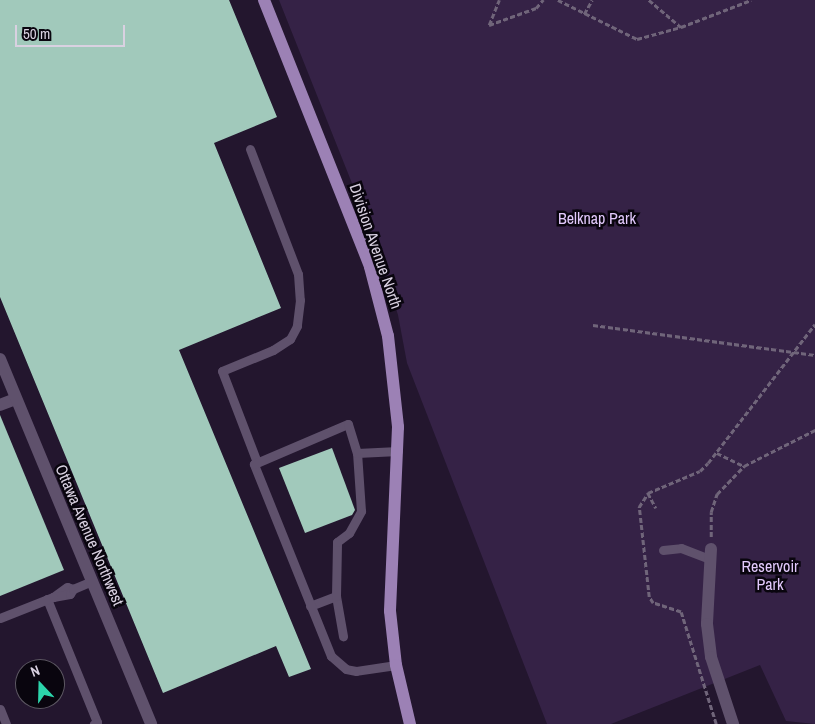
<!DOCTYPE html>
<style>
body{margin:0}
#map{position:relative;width:815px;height:724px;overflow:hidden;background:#23162e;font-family:"Archivo Narrow",sans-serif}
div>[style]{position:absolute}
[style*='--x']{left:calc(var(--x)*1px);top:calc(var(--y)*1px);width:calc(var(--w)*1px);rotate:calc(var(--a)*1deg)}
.green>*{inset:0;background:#352246}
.building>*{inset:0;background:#a1c9bb}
.path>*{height:2.5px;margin-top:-1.25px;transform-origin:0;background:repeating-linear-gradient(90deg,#70657a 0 5px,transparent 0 7.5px)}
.lane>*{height:9px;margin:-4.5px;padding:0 4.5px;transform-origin:4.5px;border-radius:4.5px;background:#5f516c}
.street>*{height:12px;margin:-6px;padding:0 6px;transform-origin:6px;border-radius:6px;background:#5f516c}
.secondary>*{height:12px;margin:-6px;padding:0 6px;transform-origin:6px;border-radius:6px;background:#5f516c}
.primary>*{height:12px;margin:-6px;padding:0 6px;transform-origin:6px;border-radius:6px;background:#9c81b5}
span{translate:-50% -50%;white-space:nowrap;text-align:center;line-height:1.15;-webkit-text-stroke:5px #09050e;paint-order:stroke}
.park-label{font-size:16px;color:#e2c9fc}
.street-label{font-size:16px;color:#d9d1e1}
.north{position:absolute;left:15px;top:659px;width:50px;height:50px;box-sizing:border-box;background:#09050e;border:1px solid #5c5762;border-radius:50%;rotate:339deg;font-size:14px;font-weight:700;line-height:20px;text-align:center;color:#d9d1e1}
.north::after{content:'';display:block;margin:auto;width:18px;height:22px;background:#2cd5ab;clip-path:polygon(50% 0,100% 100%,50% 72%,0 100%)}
.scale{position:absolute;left:15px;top:25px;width:110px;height:22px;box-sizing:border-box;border:2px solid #d9d1e1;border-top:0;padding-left:6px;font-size:15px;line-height:18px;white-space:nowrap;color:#d9d1e1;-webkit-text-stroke:4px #09050e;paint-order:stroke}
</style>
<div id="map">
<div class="green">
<i style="clip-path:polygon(279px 0,815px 0,815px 724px,786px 721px,760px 665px,611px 724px,547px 724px,407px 363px,398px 315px,373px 236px)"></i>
</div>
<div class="building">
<i style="clip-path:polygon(0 0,229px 0,277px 117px,214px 143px,281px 308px,179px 350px,311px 669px,289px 677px,276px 646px,163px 693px,0 297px)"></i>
<i style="clip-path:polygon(0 415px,64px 570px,0 596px)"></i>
<i style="clip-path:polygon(332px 448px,355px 510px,352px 515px,305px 533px,279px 468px)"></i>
</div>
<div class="path">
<i style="--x:558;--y:0;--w:88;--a:26.3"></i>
<i style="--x:637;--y:39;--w:46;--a:-15.3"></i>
<i style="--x:649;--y:0;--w:42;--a:40.2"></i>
<i style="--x:681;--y:27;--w:75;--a:-21.1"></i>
<i style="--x:584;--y:14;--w:16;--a:-60"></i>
<i style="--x:489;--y:25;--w:50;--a:-19.9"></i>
<i style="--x:536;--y:8;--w:11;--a:-49"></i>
<i style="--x:489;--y:25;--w:27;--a:-68"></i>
<i style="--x:593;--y:325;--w:224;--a:7.7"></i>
<i style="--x:717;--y:453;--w:30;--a:26"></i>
<i style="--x:744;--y:466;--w:80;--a:-26.9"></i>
<i style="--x:648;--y:493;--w:17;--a:62"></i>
<i style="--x:711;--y:537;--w:25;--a:-90"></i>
<i style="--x:711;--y:512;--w:19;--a:-72"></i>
<i style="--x:717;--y:494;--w:39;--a:-46"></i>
<i style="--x:716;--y:724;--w:117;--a:-107.4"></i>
<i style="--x:681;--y:612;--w:29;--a:-162"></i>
<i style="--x:653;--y:603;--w:7;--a:-124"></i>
<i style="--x:649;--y:597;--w:91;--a:-96.3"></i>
<i style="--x:639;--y:507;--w:17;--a:-57"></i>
<i style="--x:648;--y:493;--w:56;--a:-22.9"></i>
<i style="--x:700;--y:471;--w:11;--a:-45"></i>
<i style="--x:708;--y:463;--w:175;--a:-52.4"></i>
</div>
<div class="lane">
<i style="--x:250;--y:149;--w:134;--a:69"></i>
<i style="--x:298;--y:274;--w:26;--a:86"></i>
<i style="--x:300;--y:300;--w:26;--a:97"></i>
<i style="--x:297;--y:326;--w:15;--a:118"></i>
<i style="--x:290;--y:339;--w:20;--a:147"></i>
<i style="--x:273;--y:350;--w:55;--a:157.6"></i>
<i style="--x:222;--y:371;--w:97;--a:69"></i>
<i style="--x:663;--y:550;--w:18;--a:-6"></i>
<i style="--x:681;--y:548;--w:31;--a:21"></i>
<i style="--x:73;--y:589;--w:6;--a:-162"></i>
<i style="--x:67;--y:587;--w:17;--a:144"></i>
<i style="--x:53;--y:597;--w:17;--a:-10"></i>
<i style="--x:70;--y:594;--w:6;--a:-59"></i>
<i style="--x:73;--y:589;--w:21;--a:-23"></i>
<i style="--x:336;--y:596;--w:41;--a:80.1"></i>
<i style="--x:47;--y:599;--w:133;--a:67.9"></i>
<i style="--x:97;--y:722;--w:4;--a:146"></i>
<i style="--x:310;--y:606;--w:28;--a:-21"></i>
<i style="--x:336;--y:596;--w:54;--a:-88.9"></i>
<i style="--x:337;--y:542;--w:15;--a:-37"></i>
<i style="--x:349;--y:533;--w:25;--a:-61"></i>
<i style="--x:361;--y:511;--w:58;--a:-93.9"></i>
<i style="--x:0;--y:618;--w:57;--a:-21.6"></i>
<i style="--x:396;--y:665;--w:40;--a:171.5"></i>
<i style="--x:356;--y:671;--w:10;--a:-169"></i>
<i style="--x:346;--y:669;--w:20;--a:-139"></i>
<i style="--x:331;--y:656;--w:207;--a:-111.9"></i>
<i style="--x:254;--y:464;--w:102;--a:-23.1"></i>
<i style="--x:348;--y:424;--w:30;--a:73"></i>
<i style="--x:357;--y:453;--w:41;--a:-2.8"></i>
<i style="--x:0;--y:709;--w:16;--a:68"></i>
</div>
<div class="street">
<i style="--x:0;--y:405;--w:17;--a:-21"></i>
<i style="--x:711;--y:549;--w:75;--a:93.1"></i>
<i style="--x:707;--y:624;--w:33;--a:83"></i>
<i style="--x:711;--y:657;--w:71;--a:71.8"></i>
</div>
<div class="secondary">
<i style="--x:0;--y:359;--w:395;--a:67.5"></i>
</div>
<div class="primary">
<i style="--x:264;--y:0;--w:287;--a:68.3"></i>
<i style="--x:370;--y:267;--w:71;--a:75.4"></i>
<i style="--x:388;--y:336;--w:92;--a:83.7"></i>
<i style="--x:398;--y:427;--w:184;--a:92.5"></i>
<i style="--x:390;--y:611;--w:54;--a:83.7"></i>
<i style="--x:396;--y:665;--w:61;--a:76.7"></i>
</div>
<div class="park-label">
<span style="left:597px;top:218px">Belknap Park</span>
<span style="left:770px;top:575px">Reservoir<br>Park</span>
</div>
<div class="street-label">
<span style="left:376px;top:246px;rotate:71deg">Division Avenue North</span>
<span style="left:90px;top:535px;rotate:67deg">Ottawa Avenue Northwest</span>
</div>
<div class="north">N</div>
<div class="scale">50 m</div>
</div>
